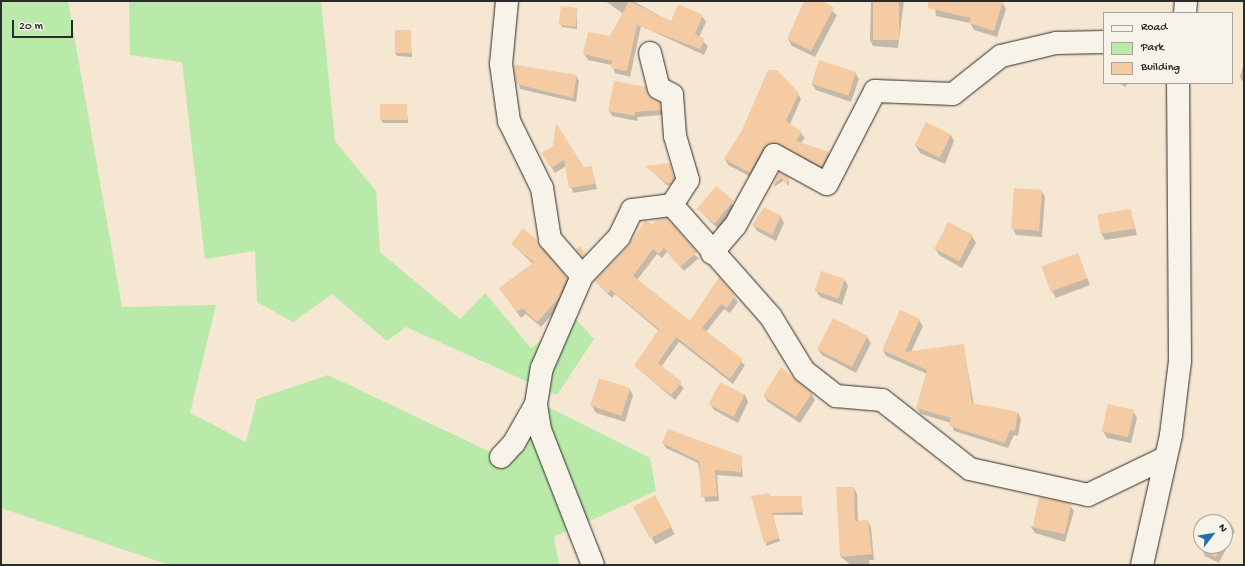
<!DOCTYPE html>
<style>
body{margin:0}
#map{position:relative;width:1245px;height:566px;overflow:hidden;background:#f6e7d3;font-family:"Gochi Hand",sans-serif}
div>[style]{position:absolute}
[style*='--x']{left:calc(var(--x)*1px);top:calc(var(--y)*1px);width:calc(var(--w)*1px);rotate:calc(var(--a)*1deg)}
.green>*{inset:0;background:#b9eaaa}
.shadow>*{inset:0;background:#0003;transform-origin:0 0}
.building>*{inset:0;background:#f4cba3;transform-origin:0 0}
.roads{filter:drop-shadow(0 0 1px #2b2b2b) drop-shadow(0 0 1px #2b2b2b)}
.minor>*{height:22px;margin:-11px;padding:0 11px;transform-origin:11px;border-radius:11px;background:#f7f3e8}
span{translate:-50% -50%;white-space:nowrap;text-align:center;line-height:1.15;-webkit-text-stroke:3px #f7f3e8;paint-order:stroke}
.frame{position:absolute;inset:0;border:2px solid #2b2b2b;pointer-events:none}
.legend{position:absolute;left:1103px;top:12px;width:130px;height:72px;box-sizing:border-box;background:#f7f3e8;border:1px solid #a5a39c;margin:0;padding:5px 7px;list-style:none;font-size:12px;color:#2b2b2b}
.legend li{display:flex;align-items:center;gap:8px;height:20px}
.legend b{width:20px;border:1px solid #a5a39c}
.north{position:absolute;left:1193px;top:514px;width:40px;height:40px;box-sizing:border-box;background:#f7f3e8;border:1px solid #a5a39c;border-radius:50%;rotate:59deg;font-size:11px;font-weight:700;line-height:16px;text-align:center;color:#2b2b2b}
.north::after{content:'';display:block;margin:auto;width:14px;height:18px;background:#1f6fb2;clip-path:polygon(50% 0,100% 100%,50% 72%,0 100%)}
.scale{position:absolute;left:12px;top:20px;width:61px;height:18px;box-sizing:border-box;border:2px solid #2b2b2b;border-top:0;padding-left:5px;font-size:12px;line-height:14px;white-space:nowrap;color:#2b2b2b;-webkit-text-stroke:3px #f7f3e8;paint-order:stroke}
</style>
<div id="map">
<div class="green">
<i style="clip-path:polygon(1px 1px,68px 1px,122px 307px,216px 305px,190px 413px,246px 442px,257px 399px,328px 375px,507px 460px,540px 403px,650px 458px,656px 491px,554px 537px,559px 565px,169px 565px,1px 508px)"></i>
<i style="clip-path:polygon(129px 1px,321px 1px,335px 141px,376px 191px,380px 252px,460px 319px,485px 293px,531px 348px,574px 317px,594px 339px,557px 395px,406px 327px,387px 341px,332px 294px,293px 322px,257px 302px,255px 251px,205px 259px,182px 62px,130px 55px)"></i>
</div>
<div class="shadow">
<i style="clip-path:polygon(605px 1px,633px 1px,671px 22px,702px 16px,706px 22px,699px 37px,708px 46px,704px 55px,641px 26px,630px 77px,615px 73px,612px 65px,588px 60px,584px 54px,610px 37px,625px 15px)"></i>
<i style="clip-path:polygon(805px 1px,821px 1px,837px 15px,815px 57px,792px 46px,788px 39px)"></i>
<i style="clip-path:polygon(904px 1px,898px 48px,873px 46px,870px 40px,871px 1px)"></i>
<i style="clip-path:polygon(934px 1px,1002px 2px,1006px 9px,997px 37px,974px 30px,970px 23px,936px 16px)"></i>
<i style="clip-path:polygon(577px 9px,577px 29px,562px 27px,561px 24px)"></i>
<i style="clip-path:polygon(410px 31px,412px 57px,397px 56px,395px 53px)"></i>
<i style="clip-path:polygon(1244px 63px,1244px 84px,1240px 77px)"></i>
<i style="clip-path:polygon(515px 65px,576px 76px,579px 81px,576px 102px,520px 89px)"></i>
<i style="clip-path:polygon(855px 73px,859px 79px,851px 102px,816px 90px,812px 84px)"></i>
<i style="clip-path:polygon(1119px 83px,1128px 83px,1125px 87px)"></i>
<i style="clip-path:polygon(645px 88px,650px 98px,659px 103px,663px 115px,638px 117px,637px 121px,612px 116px,609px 110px)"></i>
<i style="clip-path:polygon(798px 94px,801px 99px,790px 124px,801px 133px,805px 138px,801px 143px,828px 153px,832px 159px,825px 172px,777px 148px,753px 178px,728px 165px,725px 159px,743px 131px)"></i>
<i style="clip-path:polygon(406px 105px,408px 123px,383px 123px,381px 120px)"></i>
<i style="clip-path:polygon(951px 135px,954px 141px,945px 164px,920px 153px,916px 146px)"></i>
<i style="clip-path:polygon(554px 146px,583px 168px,591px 167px,597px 189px,573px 193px,566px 166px,555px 173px,546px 159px)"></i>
<i style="clip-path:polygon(669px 164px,675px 181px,668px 186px,647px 167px)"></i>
<i style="clip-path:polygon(779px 173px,789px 179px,789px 186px,783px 181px,774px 187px)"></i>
<i style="clip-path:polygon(716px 188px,737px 209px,721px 232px,699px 210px)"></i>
<i style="clip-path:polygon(1041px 190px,1045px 197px,1042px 237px,1016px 235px,1013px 229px)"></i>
<i style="clip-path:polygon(764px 209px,781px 217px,784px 223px,776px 241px,757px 231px,753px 225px)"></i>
<i style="clip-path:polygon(1130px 210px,1137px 235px,1105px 240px,1101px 233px)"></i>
<i style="clip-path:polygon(645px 222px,699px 258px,684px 271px,667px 252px,662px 258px,657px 254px,637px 280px,690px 322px,719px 278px,738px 302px,730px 313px,724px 309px,706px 332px,745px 365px,733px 384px,679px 342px,661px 367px,684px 388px,675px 400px,635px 366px,659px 331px,615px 294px,612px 298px,595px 281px,629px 246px)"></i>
<i style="clip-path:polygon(972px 236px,976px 243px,962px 268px,939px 255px,935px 248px)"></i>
<i style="clip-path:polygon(512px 244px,567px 279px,570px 285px,562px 304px,541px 327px,526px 314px,521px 318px,500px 289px,533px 264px)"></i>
<i style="clip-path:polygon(1078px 255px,1090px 285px,1056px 298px,1052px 291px)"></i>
<i style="clip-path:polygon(845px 280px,848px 286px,842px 305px,820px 297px,816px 291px)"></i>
<i style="clip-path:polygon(919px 320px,923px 326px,911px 352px,963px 345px,974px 405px,1018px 413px,1021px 419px,1018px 436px,1014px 435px,1008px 448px,954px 431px,951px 423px,921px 414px,917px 408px,927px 374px,886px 356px,883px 350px)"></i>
<i style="clip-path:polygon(867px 337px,871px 343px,856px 373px,822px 355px,818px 349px)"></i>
<i style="clip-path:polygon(629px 388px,633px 395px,625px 422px,596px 413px,592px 406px)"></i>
<i style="clip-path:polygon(811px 393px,815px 400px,800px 423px,768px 402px,764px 396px)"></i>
<i style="clip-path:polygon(745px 395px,748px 402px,738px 423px,714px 410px,710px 404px)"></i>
<i style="clip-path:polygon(1133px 411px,1137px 418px,1131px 443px,1107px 438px,1103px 431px)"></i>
<i style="clip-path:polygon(663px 443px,741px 457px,743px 477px,717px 475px,719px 501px,705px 502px,698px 463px,666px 448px)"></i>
<i style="clip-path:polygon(854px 488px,857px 494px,858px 522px,868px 521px,871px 527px,874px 560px,869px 560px,870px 565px,851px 565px,841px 557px)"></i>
<i style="clip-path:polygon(769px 494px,771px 497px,801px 497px,803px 515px,773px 515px,780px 541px,766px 546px)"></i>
<i style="left:655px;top:497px;width:42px;height:22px;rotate:62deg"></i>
<i style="clip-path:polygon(1070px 505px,1074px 511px,1065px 542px,1035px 533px,1031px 527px)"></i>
<i style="clip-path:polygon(1217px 517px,1231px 524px,1235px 531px,1219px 563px,1205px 556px,1202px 549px,1203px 546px,1225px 546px,1225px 522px,1215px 522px)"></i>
</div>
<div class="building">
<i style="clip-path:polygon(629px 1px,671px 21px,678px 4px,703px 15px,695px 34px,705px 39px,700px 49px,637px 25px,627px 71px,611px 68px,612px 61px,583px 54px,588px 32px,610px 36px)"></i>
<i style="clip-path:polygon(804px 1px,823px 1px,834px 8px,811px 51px,787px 39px)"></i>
<i style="left:873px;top:1px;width:26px;height:39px"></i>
<i style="clip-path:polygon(928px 1px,1003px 1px,994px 31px,969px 23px,971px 18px,928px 8px)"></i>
<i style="left:561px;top:6px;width:17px;height:19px;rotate:7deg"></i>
<i style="left:395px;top:30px;width:16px;height:23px"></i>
<i style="left:819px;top:60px;width:39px;height:25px;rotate:18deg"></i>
<i style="clip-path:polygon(514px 65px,577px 75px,573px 98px,516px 84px)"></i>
<i style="clip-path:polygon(768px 70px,777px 70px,799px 93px,786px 121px,802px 132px,796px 141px,829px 152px,822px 167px,774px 143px,763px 149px,750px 173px,724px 159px,742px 130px)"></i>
<i style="clip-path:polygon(614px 81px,646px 87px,649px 96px,660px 103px,661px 110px,635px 112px,634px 116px,608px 111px)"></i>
<i style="left:380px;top:104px;width:27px;height:16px"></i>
<i style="left:926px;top:122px;width:28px;height:26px;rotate:26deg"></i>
<i style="clip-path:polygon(556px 123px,584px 167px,592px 166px,595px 184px,569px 188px,564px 160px,551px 168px,541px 153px,553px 146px)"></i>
<i style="clip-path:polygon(670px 163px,674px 178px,671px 183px,666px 183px,645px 166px)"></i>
<i style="clip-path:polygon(779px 172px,790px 178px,787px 184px,781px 178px,773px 185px)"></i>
<i style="left:716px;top:186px;width:23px;height:30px;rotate:40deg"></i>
<i style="left:1014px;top:188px;width:28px;height:41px;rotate:4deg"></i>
<i style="clip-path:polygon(764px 207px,781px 216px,772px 235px,752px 225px)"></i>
<i style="left:1131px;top:209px;width:20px;height:34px;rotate:81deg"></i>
<i style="clip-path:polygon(667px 218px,697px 252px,680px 267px,664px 248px,659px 254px,653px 249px,633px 276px,690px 321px,719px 277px,735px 296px,727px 308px,721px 304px,702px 328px,743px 359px,730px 379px,676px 337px,658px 363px,682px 382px,671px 395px,634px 366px,659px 329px,611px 290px,608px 293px,594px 281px,628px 246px,645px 221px,653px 224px,656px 220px)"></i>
<i style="left:948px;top:222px;width:28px;height:30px;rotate:27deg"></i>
<i style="clip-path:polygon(523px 228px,537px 240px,567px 278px,559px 298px,537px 322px,522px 308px,517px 312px,499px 288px,534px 262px,511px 244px)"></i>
<i style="clip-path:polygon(580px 246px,586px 254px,582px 257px,576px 250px)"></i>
<i style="left:1078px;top:253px;width:27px;height:39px;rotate:70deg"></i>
<i style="left:821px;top:271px;width:25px;height:21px;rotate:18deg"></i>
<i style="clip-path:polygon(900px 310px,920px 319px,905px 352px,964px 344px,972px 403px,1018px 412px,1015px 431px,1010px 430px,1005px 443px,949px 426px,951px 418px,916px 408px,927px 370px,882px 350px)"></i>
<i style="left:833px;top:318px;width:39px;height:35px;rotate:27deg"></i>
<i style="clip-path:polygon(781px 367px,812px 393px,796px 417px,763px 396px)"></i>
<i style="left:599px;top:378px;width:33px;height:29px;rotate:18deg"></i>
<i style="left:720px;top:382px;width:28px;height:25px;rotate:27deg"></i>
<i style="left:1108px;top:404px;width:27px;height:28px;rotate:13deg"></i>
<i style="clip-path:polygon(668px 429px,742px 456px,741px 472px,715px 470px,717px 496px,701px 497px,699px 461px,662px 443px)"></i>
<i style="clip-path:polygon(836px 487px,854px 487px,855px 521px,868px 520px,872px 554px,840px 557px)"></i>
<i style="clip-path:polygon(769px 493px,770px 496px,802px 496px,802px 512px,772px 513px,779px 538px,764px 543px,751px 496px)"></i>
<i style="left:655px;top:495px;width:36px;height:25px;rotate:62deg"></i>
<i style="left:1039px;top:497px;width:33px;height:31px;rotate:12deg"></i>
<i style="clip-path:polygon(1216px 516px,1232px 523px,1225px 538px,1225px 522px,1213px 522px)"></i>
<i style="clip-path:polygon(1202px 546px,1221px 546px,1216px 557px,1200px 549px)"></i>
</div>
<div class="roads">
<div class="minor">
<i style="--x:507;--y:1;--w:63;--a:95.4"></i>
<i style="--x:501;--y:64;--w:58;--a:82"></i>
<i style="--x:509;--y:121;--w:75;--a:63.8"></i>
<i style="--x:542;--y:188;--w:52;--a:81.1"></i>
<i style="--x:550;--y:239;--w:49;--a:49.1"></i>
<i style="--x:1185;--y:13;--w:12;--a:-85"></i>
<i style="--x:650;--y:53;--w:36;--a:76"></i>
<i style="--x:659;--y:88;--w:15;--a:28"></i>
<i style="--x:672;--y:95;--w:41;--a:85.8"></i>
<i style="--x:675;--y:136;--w:46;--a:73.5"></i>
<i style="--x:688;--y:180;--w:30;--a:123"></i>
<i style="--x:672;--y:205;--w:149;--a:48.5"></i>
<i style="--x:771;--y:317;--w:63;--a:58.6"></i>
<i style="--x:804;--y:371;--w:41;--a:38"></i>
<i style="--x:836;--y:396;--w:46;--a:5"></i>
<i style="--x:882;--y:400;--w:112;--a:38.1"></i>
<i style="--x:970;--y:469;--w:121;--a:12.4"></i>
<i style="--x:1088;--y:495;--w:85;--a:-25.7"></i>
<i style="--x:712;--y:253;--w:35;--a:-50"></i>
<i style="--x:735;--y:226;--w:81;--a:-61.2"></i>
<i style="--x:774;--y:155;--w:60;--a:28.7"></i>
<i style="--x:827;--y:184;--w:105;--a:-62.7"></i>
<i style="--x:875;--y:91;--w:78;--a:2.2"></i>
<i style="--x:953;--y:94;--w:61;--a:-38.4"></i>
<i style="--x:1001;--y:56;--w:57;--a:-13.3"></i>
<i style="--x:1056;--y:43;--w:48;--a:-1.2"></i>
<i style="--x:501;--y:457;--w:19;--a:-47"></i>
<i style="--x:514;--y:443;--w:45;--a:-60.6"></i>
<i style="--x:593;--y:565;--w:145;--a:-111.4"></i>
<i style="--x:540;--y:430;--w:26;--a:-99"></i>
<i style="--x:536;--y:404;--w:36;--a:-81"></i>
<i style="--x:542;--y:368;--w:100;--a:-66.5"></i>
<i style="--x:582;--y:276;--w:54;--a:-46.5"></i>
<i style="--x:619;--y:237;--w:30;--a:-64"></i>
<i style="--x:632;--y:210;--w:40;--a:-7.1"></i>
<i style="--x:1142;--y:565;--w:133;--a:-77.4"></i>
<i style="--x:1171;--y:435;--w:75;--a:-83.1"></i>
<i style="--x:1180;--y:361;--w:278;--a:-90.4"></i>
</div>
</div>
<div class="frame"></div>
<ul class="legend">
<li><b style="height:5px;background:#f7f3e8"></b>Road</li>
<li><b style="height:11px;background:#b9eaaa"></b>Park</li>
<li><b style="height:11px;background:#f4cba3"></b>Building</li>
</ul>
<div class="north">N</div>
<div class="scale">20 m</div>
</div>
